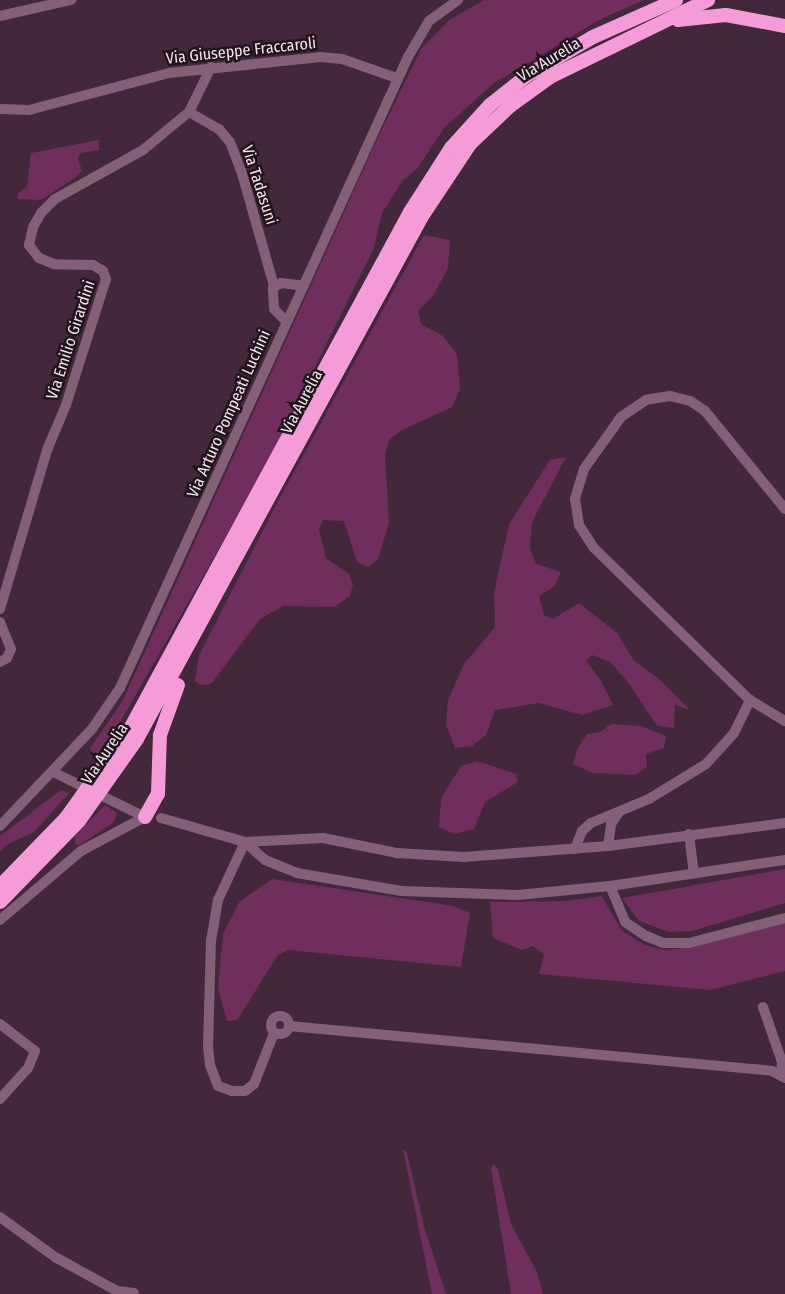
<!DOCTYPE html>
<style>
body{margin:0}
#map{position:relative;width:785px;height:1294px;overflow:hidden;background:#42283a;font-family:"Fira Sans Condensed",sans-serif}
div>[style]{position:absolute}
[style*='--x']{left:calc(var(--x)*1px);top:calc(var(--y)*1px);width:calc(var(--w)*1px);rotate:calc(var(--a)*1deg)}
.green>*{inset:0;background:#702e5d}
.minor>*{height:10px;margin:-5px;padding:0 5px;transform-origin:5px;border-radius:5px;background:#846078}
.minor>.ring{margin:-5px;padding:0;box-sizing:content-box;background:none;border:10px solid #846078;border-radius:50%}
.highway>*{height:14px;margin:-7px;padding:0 7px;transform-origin:7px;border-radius:7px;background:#f59cd8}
span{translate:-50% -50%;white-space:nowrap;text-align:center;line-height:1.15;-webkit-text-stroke:5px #21151d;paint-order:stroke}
.street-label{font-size:16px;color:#f5e3ee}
</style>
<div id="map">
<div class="green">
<i style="clip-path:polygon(484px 0,644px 0,601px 19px,494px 83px,444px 128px,417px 169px,403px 180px,382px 213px,374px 248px,265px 468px,106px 747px,98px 756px,93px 756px,90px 748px,122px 702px,378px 137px,421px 49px,449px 20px)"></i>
<i style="clip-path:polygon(99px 140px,99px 150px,81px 153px,78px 158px,82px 171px,75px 178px,41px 200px,17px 199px,18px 193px,27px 187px,31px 153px)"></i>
<i style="clip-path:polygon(424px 235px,450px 240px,448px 268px,433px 296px,418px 311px,421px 324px,443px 336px,457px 354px,460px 389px,452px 407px,400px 431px,389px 440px,385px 454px,389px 523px,378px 559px,368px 567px,357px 562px,344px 521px,323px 520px,319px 530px,326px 558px,349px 574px,353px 584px,350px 596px,334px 607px,283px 606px,260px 619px,211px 684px,201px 685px,195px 681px,199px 655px,276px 505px)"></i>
<i style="clip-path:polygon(566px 457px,532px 522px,530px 548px,536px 564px,561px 572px,554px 587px,539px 596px,544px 615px,553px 619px,579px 603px,617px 633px,634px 661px,658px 678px,690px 710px,675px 705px,674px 728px,657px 726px,628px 682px,610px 662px,592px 655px,586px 661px,600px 679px,613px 705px,582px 715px,539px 703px,495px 710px,486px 735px,472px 746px,455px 748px,446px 725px,448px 700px,464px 664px,495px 627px,494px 593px,509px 524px,550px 460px)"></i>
<i style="clip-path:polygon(611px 724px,641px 726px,666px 736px,664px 748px,646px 754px,647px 767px,635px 775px,593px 773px,573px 764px,577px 749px,587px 734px,600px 732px)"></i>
<i style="clip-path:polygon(477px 761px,516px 774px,518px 782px,485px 802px,474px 829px,454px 834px,439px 827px,441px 798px,461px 766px)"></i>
<i style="clip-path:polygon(61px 790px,69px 793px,34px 832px,6px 845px,0 852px,0 836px)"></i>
<i style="clip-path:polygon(105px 805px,117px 813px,114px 822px,80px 845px,75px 844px,75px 836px)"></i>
<i style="clip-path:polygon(785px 869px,785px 903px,692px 931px,669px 932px,639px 921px,622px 898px)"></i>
<i style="clip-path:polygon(272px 879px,454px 906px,470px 913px,461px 967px,288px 950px,278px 955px,237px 1020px,227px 1021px,218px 988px,223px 934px,240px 901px)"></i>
<i style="clip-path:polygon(602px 896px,622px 931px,645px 945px,664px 950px,686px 948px,785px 922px,785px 971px,710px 990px,539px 974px,544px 954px,533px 946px,522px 950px,493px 938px,490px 902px,565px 901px)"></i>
<i style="clip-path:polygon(403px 1149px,407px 1153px,425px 1230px,446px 1294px,432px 1294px)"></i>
<i style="clip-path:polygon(494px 1164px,498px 1169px,511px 1224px,537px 1272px,543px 1294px,511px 1294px,491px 1168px)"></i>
</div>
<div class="minor">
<i style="--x:0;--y:16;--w:73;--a:-12.7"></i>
<i style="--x:0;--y:109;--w:29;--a:2"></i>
<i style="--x:29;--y:110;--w:145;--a:-14.8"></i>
<i style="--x:169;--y:73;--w:152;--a:-6"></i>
<i style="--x:320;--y:57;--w:22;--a:5"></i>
<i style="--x:342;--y:59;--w:58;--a:19.1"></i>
<i style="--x:189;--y:112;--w:34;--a:30"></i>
<i style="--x:219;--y:129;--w:17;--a:50"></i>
<i style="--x:230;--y:142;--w:30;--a:69"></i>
<i style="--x:241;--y:170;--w:121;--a:74.1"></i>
<i style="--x:287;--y:322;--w:18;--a:-135"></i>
<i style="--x:274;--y:309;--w:21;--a:-93"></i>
<i style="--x:273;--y:288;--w:9;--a:-32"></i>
<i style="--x:281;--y:283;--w:23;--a:7"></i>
<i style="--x:785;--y:509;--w:127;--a:-129.2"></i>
<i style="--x:705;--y:411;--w:18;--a:-146"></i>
<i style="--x:690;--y:401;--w:21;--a:-166"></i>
<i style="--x:670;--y:396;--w:24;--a:171"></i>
<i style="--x:646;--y:400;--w:30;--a:146"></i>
<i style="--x:621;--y:417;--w:64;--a:125.4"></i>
<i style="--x:584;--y:469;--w:31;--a:107"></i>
<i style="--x:575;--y:499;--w:26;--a:81"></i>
<i style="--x:579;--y:525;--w:27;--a:57"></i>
<i style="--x:594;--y:548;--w:218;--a:44.3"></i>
<i style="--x:750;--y:700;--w:41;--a:31"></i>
<i style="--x:0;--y:609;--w:166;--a:-73.5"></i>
<i style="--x:47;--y:450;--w:49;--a:-67.1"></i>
<i style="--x:66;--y:405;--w:132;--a:-72.4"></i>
<i style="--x:106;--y:279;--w:9;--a:-111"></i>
<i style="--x:103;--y:271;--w:12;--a:-149"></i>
<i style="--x:93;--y:265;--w:39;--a:-179"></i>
<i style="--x:54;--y:264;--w:16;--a:-158"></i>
<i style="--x:39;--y:258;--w:16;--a:-128"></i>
<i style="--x:29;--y:245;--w:18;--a:-77"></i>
<i style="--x:33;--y:227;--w:16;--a:-60"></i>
<i style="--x:41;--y:213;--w:20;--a:-45"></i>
<i style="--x:55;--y:199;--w:101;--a:-29.1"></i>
<i style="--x:143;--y:150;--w:60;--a:-39.6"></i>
<i style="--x:189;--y:112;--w:50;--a:-63.9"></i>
<i style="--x:0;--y:622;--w:29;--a:68"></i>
<i style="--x:11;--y:649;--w:10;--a:114"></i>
<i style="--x:7;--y:658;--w:8;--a:150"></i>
<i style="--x:161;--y:818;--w:87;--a:15.9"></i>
<i style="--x:245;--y:842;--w:27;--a:42"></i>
<i style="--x:265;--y:860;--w:35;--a:22"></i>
<i style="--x:297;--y:873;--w:106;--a:9.8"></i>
<i style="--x:401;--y:891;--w:117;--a:2"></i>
<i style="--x:518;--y:895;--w:92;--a:-5.6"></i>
<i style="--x:610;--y:886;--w:177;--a:-8.5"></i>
<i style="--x:0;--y:826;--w:134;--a:-46.5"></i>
<i style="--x:92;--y:729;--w:50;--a:-55.7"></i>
<i style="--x:120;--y:688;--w:694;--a:-65.47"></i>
<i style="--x:408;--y:57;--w:42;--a:-59.7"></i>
<i style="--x:429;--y:21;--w:36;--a:-36"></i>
<i style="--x:689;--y:834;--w:39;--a:83"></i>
<i style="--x:608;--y:846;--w:22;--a:-82"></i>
<i style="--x:611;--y:824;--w:14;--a:-56"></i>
<i style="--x:575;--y:849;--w:19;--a:-69"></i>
<i style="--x:582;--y:831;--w:12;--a:-42"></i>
<i style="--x:591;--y:823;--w:63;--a:-22.5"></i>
<i style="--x:649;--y:799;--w:67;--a:-31.6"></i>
<i style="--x:706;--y:764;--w:42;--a:-47.9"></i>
<i style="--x:734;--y:733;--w:37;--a:-64"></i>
<i style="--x:610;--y:886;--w:39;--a:67"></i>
<i style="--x:625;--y:922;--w:25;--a:34"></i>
<i style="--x:646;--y:936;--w:18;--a:22"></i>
<i style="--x:663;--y:943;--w:26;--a:0"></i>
<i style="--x:689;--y:943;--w:99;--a:-14.6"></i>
<i style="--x:0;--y:920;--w:106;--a:-40.4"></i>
<i style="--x:81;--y:851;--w:72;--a:-28"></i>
<i style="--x:145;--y:817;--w:102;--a:-153.9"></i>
<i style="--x:763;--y:1007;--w:58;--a:70.9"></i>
<i style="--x:782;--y:1062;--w:13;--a:94"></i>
<i class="ring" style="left:271px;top:1016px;width:8px;height:8px"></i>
<i style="--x:0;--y:1024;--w:44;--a:37.6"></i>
<i style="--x:35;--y:1051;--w:18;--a:112"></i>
<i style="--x:28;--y:1068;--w:42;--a:132.1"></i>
<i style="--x:289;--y:1026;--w:467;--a:5.3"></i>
<i style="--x:754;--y:1069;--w:18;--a:6"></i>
<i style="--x:772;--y:1071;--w:15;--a:28"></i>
<i style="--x:274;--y:1033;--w:55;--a:111.4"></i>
<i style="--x:254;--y:1084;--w:11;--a:142"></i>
<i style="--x:245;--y:1091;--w:13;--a:180"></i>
<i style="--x:232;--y:1091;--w:15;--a:-160"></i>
<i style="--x:218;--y:1086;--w:22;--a:-111"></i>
<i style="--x:210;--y:1065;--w:18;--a:-96"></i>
<i style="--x:208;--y:1047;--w:106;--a:-88.4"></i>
<i style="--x:211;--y:941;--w:42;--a:-80.3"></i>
<i style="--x:218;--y:900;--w:64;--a:-65"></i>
<i style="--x:245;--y:842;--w:78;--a:-2.9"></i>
<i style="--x:323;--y:838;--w:76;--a:11.5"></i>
<i style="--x:397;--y:853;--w:67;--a:3.4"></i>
<i style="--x:464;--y:857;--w:144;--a:-4.4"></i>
<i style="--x:608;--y:846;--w:178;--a:-7.4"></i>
<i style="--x:0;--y:1217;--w:68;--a:36"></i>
<i style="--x:55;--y:1257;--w:71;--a:28.7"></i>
<i style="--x:117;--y:1291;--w:17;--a:7"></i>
</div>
<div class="highway">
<i style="--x:678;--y:20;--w:48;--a:-5.9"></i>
<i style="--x:726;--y:15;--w:60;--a:10.6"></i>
<i style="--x:145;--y:817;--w:26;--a:-61"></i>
<i style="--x:158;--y:794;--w:59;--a:-88.1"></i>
<i style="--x:160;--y:735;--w:53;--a:-70.2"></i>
<i style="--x:0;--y:886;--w:95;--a:-45.9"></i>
<i style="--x:66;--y:818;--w:112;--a:-54.5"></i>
<i style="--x:131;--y:727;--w:586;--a:-61.55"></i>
<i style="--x:410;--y:212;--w:76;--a:-57.4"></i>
<i style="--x:451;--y:148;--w:58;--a:-47.8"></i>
<i style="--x:490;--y:105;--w:48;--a:-38.3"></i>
<i style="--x:528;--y:75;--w:75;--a:-30.3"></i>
<i style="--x:593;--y:37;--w:91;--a:-24"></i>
<i style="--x:0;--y:902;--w:113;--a:-45.7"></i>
<i style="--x:79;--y:821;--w:100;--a:-54.7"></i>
<i style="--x:137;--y:739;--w:593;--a:-61.4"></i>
<i style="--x:421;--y:218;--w:89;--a:-56.5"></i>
<i style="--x:470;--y:144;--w:55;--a:-43.5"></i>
<i style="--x:510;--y:106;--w:49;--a:-35.9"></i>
<i style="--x:550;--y:77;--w:176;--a:-26"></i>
</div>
<div class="street-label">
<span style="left:241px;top:51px;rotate:-6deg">Via Giuseppe Fraccaroli</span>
<span style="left:549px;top:60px;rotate:-31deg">Via Aurelia</span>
<span style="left:259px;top:185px;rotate:72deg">Via Tadasuni</span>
<span style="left:71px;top:340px;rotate:-72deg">Via Emilio Girardini</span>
<span style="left:302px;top:402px;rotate:-62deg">Via Aurelia</span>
<span style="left:229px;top:414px;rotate:-66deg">Via Arturo Pompeati Luchini</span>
<span style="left:105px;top:754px;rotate:-56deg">Via Aurelia</span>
</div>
</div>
